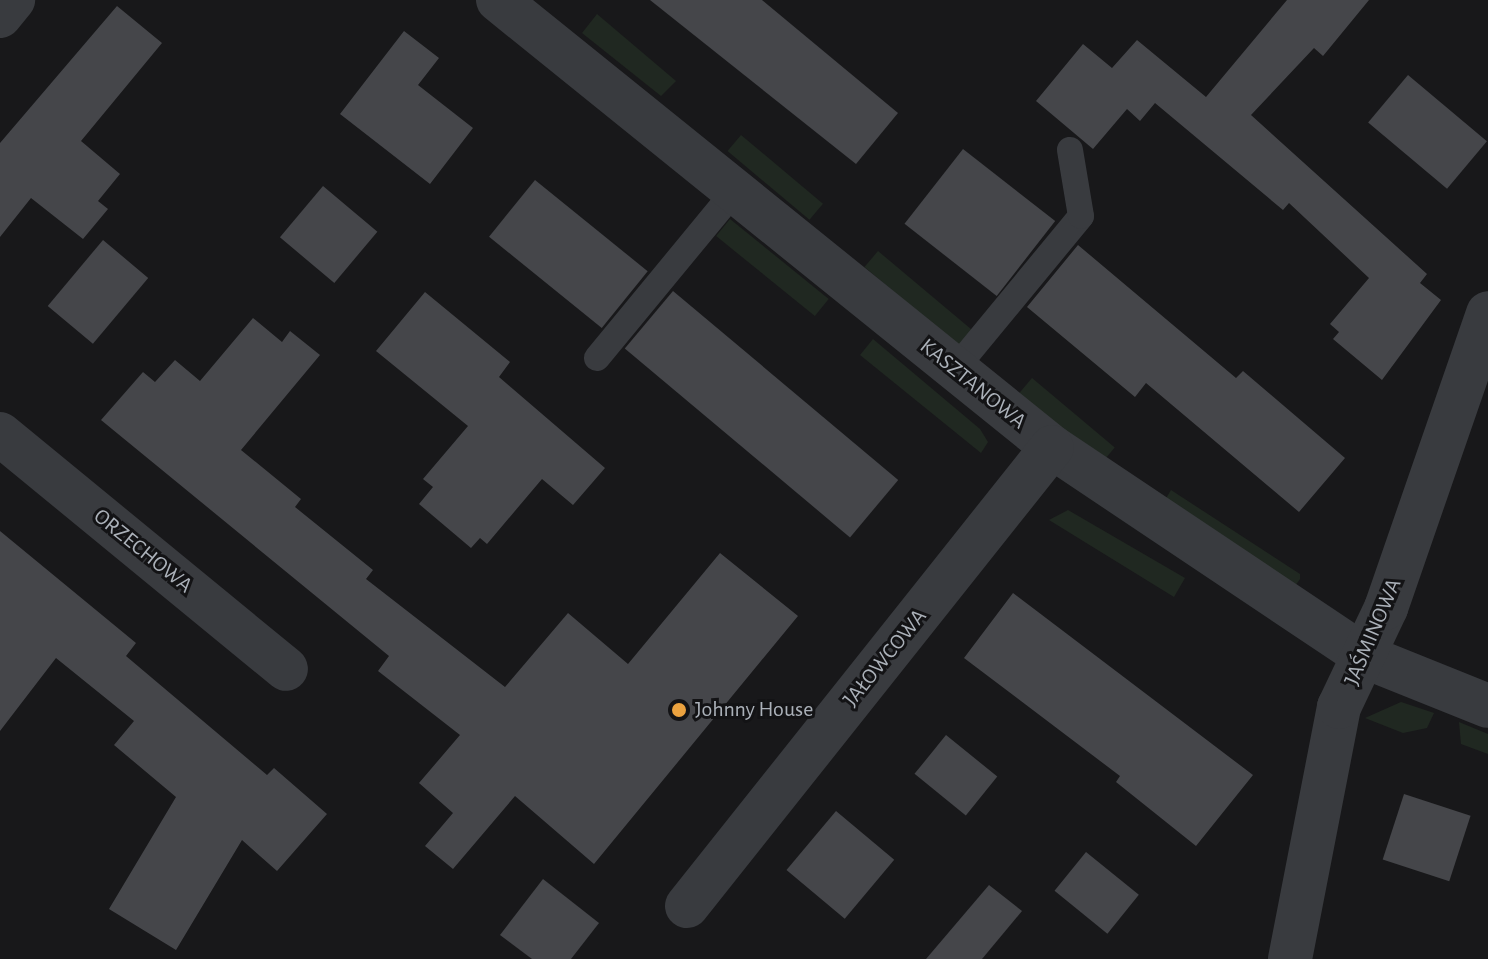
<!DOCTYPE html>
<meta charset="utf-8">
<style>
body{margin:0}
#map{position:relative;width:1488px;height:959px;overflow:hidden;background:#18181a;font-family:"Alegreya Sans",sans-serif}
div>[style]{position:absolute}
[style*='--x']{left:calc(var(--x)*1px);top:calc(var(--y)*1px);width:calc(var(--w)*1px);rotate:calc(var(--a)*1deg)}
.green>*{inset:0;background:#202821;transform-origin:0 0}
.building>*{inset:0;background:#45464a;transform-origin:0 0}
.service>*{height:26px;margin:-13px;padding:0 13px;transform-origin:13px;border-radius:13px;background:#393b3f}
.minor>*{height:44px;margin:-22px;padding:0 22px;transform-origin:22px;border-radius:22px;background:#393b3f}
.dots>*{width:22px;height:22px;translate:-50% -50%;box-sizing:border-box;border:4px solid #131315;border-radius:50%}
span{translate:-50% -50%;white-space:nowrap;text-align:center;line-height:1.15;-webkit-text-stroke:6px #131315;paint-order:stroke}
.street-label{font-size:22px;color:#abb1b9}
.poi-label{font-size:22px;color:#abb1b9}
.left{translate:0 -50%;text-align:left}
</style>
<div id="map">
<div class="green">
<i style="clip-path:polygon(597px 14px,676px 81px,661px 96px,582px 33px)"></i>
<i style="left:741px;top:135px;width:107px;height:21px;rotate:40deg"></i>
<i style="left:730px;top:219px;width:127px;height:22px;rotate:39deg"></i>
<i style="left:878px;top:251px;width:124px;height:21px;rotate:40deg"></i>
<i style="clip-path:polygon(873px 339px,980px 429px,988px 442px,981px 453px,860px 355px)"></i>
<i style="left:1032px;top:378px;width:108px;height:21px;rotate:40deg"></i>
<i style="clip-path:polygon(1171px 490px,1300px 574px,1300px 579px,1293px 589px,1162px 505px)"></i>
<i style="clip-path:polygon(1068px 510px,1185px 578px,1174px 597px,1049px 520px)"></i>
<i style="clip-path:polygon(1401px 702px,1434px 713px,1427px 728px,1403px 733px,1365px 718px)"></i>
<i style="clip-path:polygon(1459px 722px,1488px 734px,1488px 754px,1461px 744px)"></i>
</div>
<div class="building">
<i style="clip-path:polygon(650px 0,762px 0,898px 113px,856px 164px)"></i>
<i style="clip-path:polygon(1287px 0,1369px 0,1323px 56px,1314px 48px,1251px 115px,1427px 274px,1420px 283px,1441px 300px,1382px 380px,1333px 339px,1339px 332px,1330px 324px,1369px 278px,1289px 203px,1283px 210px,1155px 103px,1140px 121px,1127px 109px,1093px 149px,1036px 101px,1083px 44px,1112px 68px,1137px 40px,1206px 97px)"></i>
<i style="clip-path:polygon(117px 6px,162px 43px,81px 141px,120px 174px,98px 201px,108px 209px,83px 239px,31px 198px,0 237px,0 143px)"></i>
<i style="clip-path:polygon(404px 31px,439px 58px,418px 85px,473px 128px,430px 184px,340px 114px)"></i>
<i style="left:1408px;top:75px;width:103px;height:62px;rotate:40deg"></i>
<i style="left:963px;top:149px;width:117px;height:95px;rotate:38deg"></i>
<i style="left:535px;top:180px;width:145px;height:73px;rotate:39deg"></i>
<i style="left:323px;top:186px;width:71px;height:67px;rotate:40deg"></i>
<i style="left:103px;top:240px;width:59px;height:86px;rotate:40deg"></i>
<i style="clip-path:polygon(1078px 245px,1236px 378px,1243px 371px,1345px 458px,1299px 512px,1146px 383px,1135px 397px,1027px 307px)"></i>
<i style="left:673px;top:291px;width:294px;height:75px;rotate:40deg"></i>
<i style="clip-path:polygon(425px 292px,510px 362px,499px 377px,605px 468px,573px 505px,542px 479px,487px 544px,480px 538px,471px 548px,419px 504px,433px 487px,423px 479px,468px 426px,376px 351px)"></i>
<i style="clip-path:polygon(253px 318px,282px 342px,290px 331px,320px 355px,241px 450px,301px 499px,295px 507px,373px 570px,366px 579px,505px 687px,568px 613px,628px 664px,720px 553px,798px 616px,594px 864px,515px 796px,453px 869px,425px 846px,453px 813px,419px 783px,460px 735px,378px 671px,389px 656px,101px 420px,143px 372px,155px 382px,175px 360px,200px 381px)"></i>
<i style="clip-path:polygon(0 531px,136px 643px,126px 656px,267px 775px,274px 768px,327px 814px,277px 871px,242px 840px,176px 950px,109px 909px,176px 797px,114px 745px,134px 721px,56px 658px,0 731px)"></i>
<i style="clip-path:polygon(1013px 593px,1253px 775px,1196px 846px,1116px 782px,1120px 776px,964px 658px)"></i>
<i style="left:946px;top:735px;width:66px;height:50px;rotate:39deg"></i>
<i style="left:1404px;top:794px;width:70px;height:69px;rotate:18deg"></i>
<i style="left:836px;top:811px;width:76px;height:77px;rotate:40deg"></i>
<i style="left:1086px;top:852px;width:68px;height:50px;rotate:39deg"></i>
<i style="clip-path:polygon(543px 879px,599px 923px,571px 959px,532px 959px,500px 935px)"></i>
<i style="clip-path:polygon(989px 885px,1022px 911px,982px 959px,926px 959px)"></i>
</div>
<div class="service">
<i style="--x:597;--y:358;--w:214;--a:-50.5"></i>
<i style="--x:955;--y:369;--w:198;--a:-50.5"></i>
<i style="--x:1081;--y:216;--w:67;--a:-99.5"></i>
</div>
<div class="minor">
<i style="--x:498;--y:0;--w:712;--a:38.9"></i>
<i style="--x:1052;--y:447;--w:378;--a:33.8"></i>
<i style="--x:1366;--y:657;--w:131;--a:21.9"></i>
<i style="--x:0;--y:16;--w:21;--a:-51"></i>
<i style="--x:0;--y:434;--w:370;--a:39.4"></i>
<i style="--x:687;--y:906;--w:586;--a:-51.51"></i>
<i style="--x:1290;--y:959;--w:257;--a:-79"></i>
<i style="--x:1339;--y:707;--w:110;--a:-64.6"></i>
<i style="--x:1386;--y:608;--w:312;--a:-70.9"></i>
</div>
<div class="dots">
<i style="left:679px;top:710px;background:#eba23f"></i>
</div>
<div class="street-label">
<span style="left:973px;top:384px;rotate:39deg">KASZTANOWA</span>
<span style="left:143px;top:551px;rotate:39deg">ORZECHOWA</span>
<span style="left:1373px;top:632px;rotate:-67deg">JAŚMINOWA</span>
<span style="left:885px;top:658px;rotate:-51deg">JAŁOWCOWA</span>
</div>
<div class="poi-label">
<span class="left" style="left:695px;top:710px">Johnny House</span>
</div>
</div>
